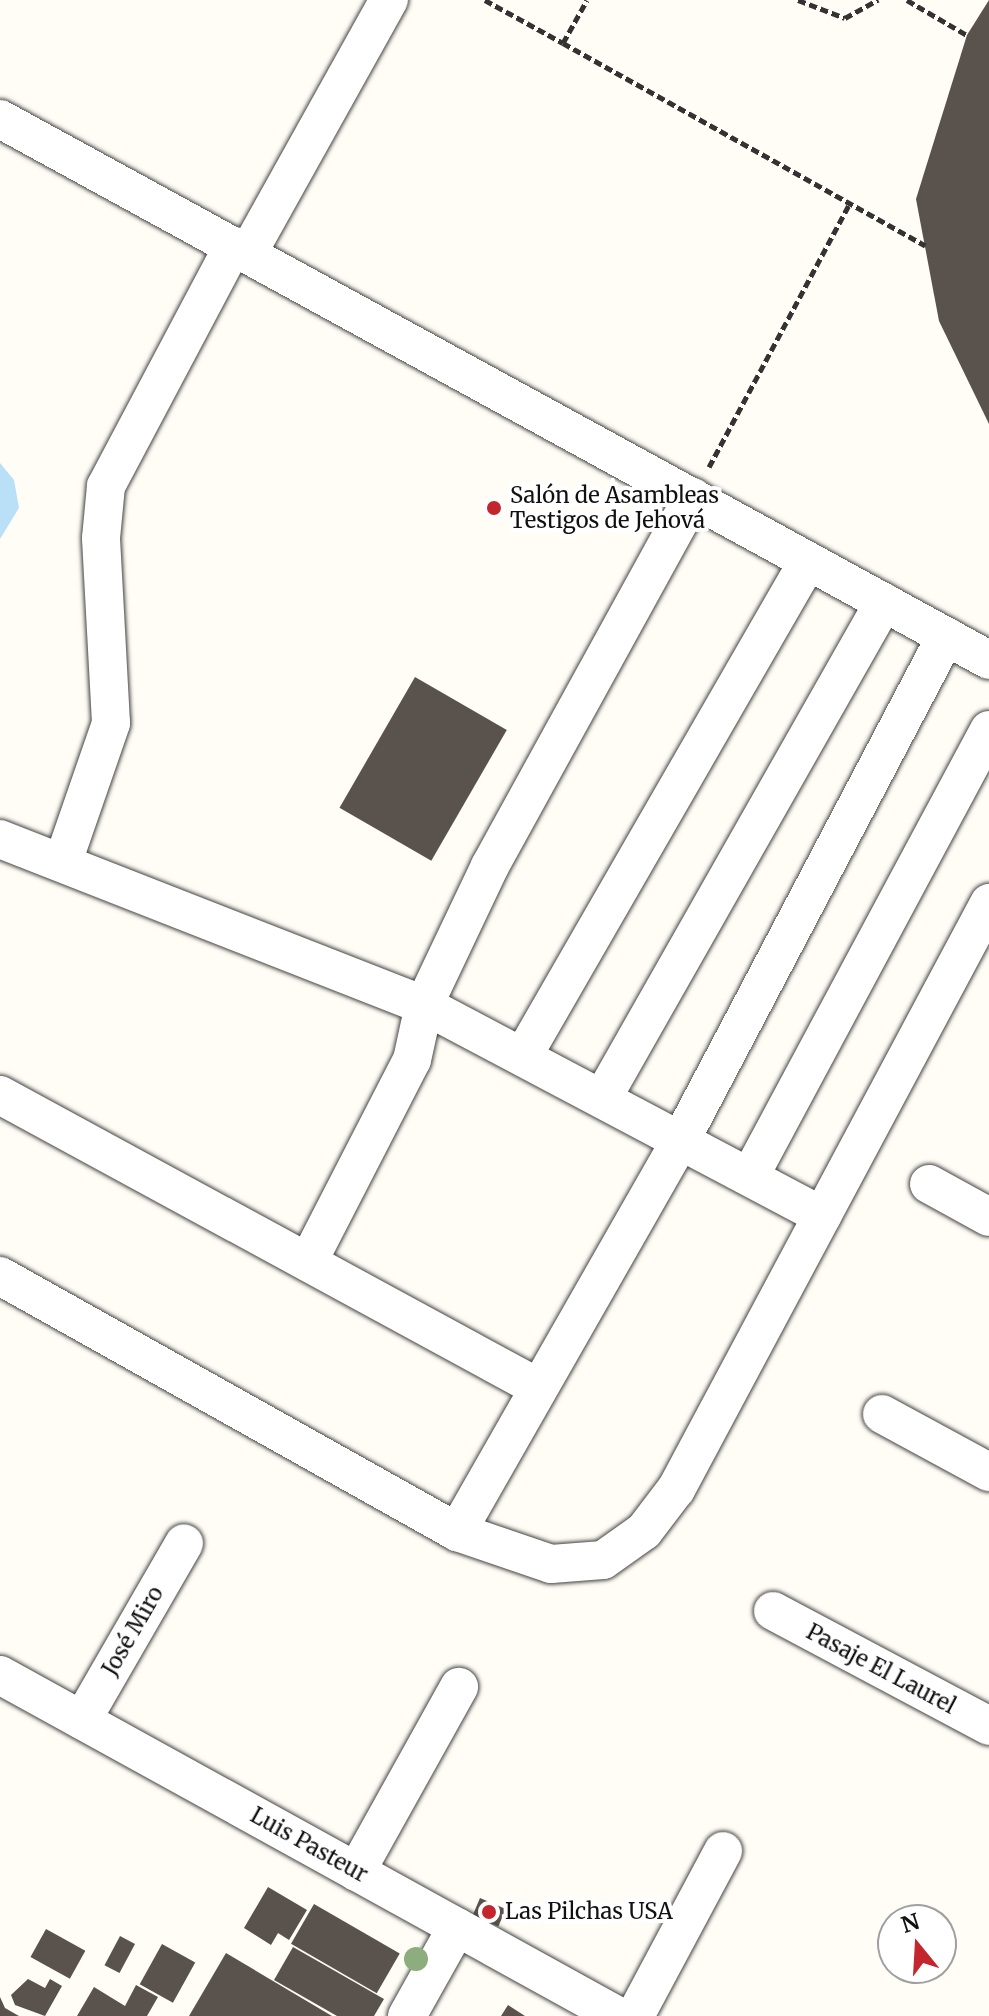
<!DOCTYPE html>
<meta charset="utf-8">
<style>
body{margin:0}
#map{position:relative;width:989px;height:2016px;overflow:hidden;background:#fffdf5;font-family:Merriweather,serif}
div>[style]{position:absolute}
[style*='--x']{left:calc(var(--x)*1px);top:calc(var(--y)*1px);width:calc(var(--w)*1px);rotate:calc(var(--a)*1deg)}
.water>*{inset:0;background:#b9e0f7}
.building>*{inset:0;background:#5a524d;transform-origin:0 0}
.path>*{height:5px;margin-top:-2.5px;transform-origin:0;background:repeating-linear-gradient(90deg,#333 0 8px,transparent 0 12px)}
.roads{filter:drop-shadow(0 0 2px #444) drop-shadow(0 0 2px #444)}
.minor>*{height:38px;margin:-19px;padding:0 19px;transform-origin:19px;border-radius:19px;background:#fff}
.trees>*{width:24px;height:24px;margin:-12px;border-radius:50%;background:#8dad7f}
.dots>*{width:22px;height:22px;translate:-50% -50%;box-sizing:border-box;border:4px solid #fff;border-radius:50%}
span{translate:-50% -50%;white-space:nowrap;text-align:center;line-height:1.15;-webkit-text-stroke:8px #fff;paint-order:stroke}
.poi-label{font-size:22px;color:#111}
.left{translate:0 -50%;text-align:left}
.street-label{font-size:22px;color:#111}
.north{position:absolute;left:877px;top:1904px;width:80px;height:80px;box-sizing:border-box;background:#fff;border:2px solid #a0a0a0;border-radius:50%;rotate:342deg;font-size:22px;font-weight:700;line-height:32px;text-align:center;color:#111}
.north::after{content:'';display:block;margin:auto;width:28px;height:36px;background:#c4262e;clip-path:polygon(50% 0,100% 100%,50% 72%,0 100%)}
</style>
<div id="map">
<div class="water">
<i style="clip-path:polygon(0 463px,14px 480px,19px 508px,0 539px)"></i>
</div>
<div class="building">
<i style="clip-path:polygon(989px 0,989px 424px,939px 321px,916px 199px,967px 35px)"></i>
<i style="left:415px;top:677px;width:106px;height:151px;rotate:30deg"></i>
<i style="clip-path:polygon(268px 1887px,307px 1910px,289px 1940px,278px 1933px,271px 1945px,244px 1928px)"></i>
<i style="left:480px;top:1898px;width:28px;height:19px;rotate:23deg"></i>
<i style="left:314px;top:1904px;width:99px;height:46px;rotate:30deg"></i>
<i style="left:46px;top:1929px;width:45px;height:32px;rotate:29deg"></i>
<i style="left:120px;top:1936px;width:17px;height:33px;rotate:28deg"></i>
<i style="left:162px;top:1944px;width:38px;height:46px;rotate:29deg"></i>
<i style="clip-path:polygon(293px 1947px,384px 1999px,374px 2016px,337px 2016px,274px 1980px)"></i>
<i style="clip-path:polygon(226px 1953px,332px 2016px,189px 2016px)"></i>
<i style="clip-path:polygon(28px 1979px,45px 1988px,50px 1979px,62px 1986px,45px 2016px,15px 2005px,11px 1995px)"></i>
<i style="clip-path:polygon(136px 1985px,158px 1997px,147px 2016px,77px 2016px,94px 1987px,125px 2006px)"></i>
<i style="clip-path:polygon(0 1997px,5px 2008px,19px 2016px,0 2016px)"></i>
<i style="clip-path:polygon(508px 2005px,525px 2016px,501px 2016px)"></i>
</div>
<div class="path">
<i style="--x:485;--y:0;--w:89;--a:28.9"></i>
<i style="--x:563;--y:43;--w:49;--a:-60.8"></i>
<i style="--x:798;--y:0;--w:50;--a:21"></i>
<i style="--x:845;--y:18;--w:38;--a:-29"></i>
<i style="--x:907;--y:0;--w:69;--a:30.3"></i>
<i style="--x:563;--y:43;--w:415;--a:29.2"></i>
<i style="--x:709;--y:467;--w:299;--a:-61.9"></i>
</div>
<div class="roads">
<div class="minor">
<i style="--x:0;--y:119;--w:1127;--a:28.68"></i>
<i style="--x:248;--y:253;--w:290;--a:-60.9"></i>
<i style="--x:0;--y:839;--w:455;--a:21.4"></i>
<i style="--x:424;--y:1005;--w:450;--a:27.9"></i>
<i style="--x:822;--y:1216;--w:310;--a:118.1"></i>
<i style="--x:676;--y:1489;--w:53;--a:127.3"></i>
<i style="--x:644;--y:1531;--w:50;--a:144.7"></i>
<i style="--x:603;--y:1560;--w:52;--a:175.6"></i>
<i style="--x:551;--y:1564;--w:99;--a:-161.2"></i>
<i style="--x:457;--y:1532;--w:524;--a:-150.74"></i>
<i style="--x:64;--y:859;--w:144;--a:-70.9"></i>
<i style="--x:111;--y:723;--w:185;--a:-93.1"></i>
<i style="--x:101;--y:538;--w:52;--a:-84.5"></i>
<i style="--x:106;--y:486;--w:272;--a:-62.1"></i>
<i style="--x:523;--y:1056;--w:571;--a:-60.07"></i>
<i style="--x:0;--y:1095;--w:613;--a:28.53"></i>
<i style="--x:603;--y:1097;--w:569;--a:-60.42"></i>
<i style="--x:750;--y:1176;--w:506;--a:-61.81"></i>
<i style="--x:929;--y:1184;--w:68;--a:28.8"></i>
<i style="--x:822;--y:1216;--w:355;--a:-61.9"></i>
<i style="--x:308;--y:1262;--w:227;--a:-62.8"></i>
<i style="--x:412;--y:1060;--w:56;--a:-77.7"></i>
<i style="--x:424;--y:1005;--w:154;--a:-64.6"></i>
<i style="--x:490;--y:866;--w:421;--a:-61.2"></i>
<i style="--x:882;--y:1414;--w:122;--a:28.5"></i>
<i style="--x:457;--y:1532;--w:454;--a:-60.3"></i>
<i style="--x:682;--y:1138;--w:567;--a:-62.26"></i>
<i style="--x:773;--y:1611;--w:245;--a:28"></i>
<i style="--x:0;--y:1675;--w:706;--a:28.89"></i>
<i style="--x:82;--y:1720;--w:204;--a:-60"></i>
<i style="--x:356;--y:1872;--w:212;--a:-60.9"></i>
<i style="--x:407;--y:2016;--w:102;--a:-60.7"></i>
<i style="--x:635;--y:2016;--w:187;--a:-61.9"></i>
</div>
</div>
<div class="trees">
<i style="left:416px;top:1959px"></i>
</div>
<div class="dots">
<i style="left:494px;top:508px;background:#c4262e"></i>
<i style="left:489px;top:1912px;background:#c4262e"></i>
</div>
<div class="poi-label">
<span class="left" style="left:510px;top:508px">Salón de Asambleas<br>Testigos de Jehová</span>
<span class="left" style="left:505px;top:1912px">Las Pilchas USA</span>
</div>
<div class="street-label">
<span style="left:133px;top:1631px;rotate:-60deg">José Miro</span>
<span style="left:881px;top:1669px;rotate:28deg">Pasaje El Laurel</span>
<span style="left:309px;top:1845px;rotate:29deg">Luis Pasteur</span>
</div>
<div class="north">N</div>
</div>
